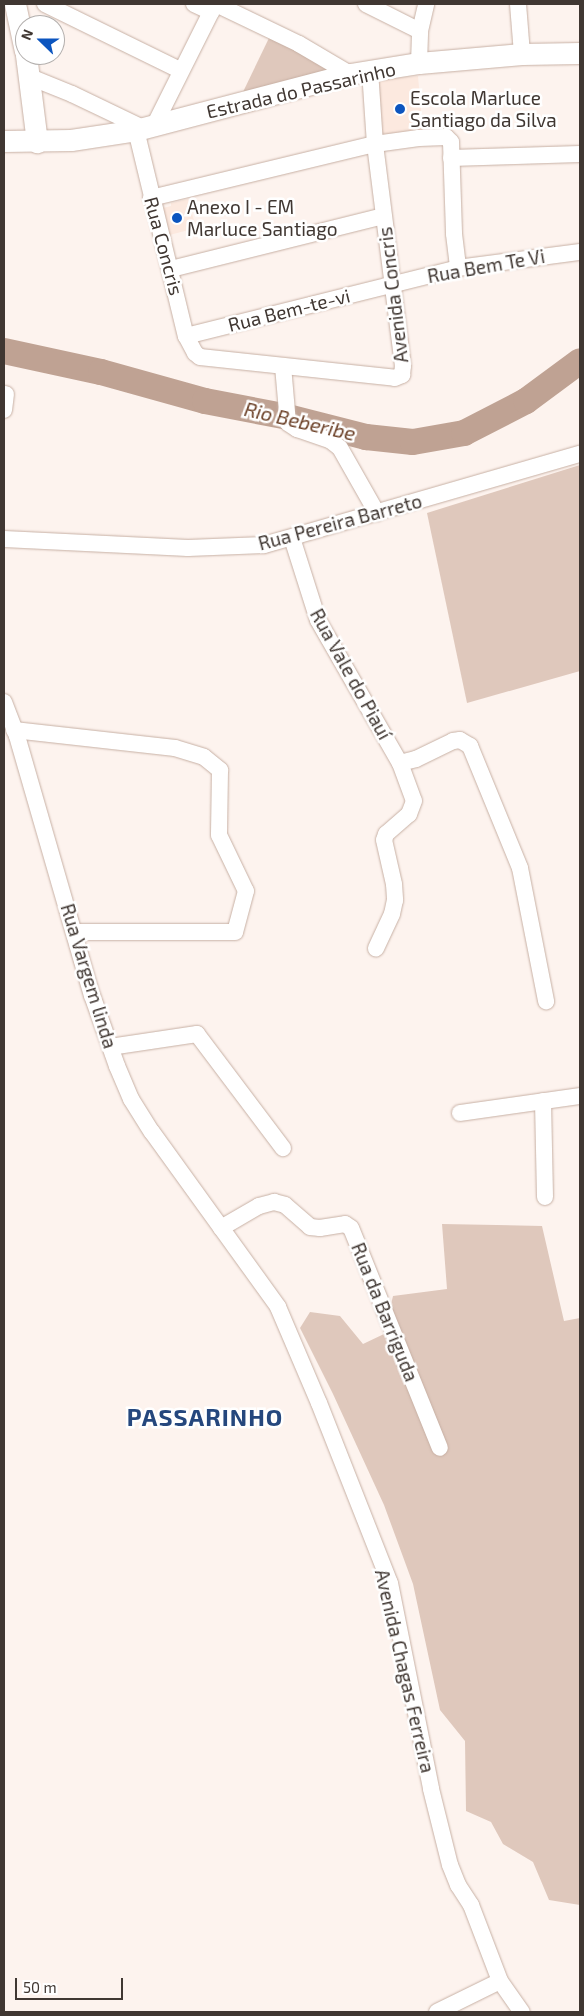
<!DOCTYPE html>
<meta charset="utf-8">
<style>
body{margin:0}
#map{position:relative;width:584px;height:2016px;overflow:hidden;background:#fdf3ee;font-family:"Exo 2",sans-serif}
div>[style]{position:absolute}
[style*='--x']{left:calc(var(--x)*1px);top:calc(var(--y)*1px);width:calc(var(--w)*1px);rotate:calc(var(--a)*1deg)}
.built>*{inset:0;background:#fce9df;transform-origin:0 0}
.green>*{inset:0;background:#dfc8bc}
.river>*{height:26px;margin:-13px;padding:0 13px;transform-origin:13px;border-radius:13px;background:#bfa293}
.roads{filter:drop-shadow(0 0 1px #c7b0a4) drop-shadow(0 0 1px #c7b0a4)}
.minor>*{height:16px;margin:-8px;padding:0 8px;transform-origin:8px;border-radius:8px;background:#fff}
.tertiary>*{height:21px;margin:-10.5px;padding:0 10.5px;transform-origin:10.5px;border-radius:10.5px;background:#fff}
.dots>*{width:14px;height:14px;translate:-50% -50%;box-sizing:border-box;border:2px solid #fff;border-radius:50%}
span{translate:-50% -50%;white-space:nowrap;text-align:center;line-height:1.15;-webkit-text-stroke:5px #fff;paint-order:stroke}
.street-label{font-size:19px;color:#403732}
.poi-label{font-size:19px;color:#403732}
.left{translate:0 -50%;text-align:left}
.water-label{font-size:20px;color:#6b4027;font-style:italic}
.district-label{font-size:24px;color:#25477d;font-weight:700;letter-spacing:1px}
.frame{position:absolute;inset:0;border:5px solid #403732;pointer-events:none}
.north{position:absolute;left:15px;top:15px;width:50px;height:50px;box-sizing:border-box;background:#fff;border:1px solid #b3afad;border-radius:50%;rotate:292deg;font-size:14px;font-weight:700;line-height:20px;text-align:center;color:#403732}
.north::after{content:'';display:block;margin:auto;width:18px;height:22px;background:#0c55bf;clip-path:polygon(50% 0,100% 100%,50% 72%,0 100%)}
.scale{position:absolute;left:15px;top:1978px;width:108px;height:22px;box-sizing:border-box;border:2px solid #403732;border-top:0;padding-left:6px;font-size:15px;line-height:18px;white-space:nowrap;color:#403732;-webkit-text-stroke:4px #fff;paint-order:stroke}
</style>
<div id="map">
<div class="built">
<i style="left:418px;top:76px;width:59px;height:42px;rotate:85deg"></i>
<i style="clip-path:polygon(188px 199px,196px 228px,166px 236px,159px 209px,171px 206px,171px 203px)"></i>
</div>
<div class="green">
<i style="clip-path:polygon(269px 38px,333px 68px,242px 94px)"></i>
<i style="clip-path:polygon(580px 465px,580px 671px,467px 703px,427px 513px)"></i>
<i style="clip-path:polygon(442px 1224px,542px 1226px,564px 1321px,580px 1318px,580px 1905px,549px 1900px,533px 1862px,503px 1844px,491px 1822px,466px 1811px,465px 1741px,440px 1710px,413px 1584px,384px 1505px,333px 1394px,300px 1328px,310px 1312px,340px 1316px,363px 1344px,384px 1334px,393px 1296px,447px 1289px)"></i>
</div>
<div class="river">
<i style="--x:4;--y:351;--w:99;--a:12.2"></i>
<i style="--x:101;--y:372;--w:108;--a:15.6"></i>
<i style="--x:205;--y:401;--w:85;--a:10.9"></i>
<i style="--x:288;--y:417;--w:81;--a:14.4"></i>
<i style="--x:366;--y:437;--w:47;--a:6.1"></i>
<i style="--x:413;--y:442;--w:52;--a:-10"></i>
<i style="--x:464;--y:433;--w:70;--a:-27.3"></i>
<i style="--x:526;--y:401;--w:67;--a:-36.5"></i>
</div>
<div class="roads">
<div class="minor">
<i style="--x:45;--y:4;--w:150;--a:26.1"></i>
<i style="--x:194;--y:4;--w:19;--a:25"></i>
<i style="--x:216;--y:4;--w:92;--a:25.7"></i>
<i style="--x:299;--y:44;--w:59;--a:30.5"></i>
<i style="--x:366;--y:4;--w:60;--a:26.6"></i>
<i style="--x:518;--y:4;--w:50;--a:85.4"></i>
<i style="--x:419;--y:63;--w:32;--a:-88"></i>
<i style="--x:420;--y:31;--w:28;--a:-77"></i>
<i style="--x:30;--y:77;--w:45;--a:22"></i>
<i style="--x:72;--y:94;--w:79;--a:25.6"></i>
<i style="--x:155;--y:124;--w:134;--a:-63.4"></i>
<i style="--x:136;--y:130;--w:212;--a:76.4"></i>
<i style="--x:186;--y:336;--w:19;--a:62"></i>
<i style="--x:195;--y:353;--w:6;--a:39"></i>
<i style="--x:200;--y:357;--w:196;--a:6.1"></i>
<i style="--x:395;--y:378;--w:8;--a:-23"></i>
<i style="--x:402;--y:375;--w:9;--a:-84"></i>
<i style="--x:403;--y:366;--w:224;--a:-97.2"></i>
<i style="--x:375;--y:144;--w:73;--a:-93.9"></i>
<i style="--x:451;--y:158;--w:129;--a:-1.8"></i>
<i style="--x:151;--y:198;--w:230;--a:-13.6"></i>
<i style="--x:375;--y:144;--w:44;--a:-7.8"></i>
<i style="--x:419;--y:138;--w:27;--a:-2"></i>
<i style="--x:446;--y:137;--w:7;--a:45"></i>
<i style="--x:451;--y:142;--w:92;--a:88.1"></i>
<i style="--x:454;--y:234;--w:34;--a:83"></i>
<i style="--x:171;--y:269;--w:219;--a:-14"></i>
<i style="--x:186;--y:336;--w:280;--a:-14"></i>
<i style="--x:458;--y:268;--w:123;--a:-7.5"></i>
<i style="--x:283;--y:366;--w:57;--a:85"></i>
<i style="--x:288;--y:423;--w:11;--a:34"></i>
<i style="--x:297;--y:429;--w:36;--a:19"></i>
<i style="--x:331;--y:441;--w:11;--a:38"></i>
<i style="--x:340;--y:448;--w:75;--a:60.4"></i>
<i style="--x:4;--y:410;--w:16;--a:-83"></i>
<i style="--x:292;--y:538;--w:86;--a:72.4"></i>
<i style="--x:318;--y:620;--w:165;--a:60.2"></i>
<i style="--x:400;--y:763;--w:40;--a:69.8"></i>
<i style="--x:414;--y:801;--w:14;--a:111"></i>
<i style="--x:409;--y:814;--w:30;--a:139"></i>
<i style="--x:386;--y:834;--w:6;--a:108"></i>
<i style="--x:384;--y:840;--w:45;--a:77.2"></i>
<i style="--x:394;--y:884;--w:16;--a:86"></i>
<i style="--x:395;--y:900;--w:14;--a:102"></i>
<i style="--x:392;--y:914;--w:38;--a:115"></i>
<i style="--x:4;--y:539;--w:184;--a:2.8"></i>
<i style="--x:188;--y:548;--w:76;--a:-2.3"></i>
<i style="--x:264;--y:545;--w:329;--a:-16.1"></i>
<i style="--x:4;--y:702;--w:36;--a:69"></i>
<i style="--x:17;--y:736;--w:270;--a:73.9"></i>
<i style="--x:92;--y:995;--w:75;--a:70.6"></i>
<i style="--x:117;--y:1066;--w:36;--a:67"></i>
<i style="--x:131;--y:1099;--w:39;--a:58"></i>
<i style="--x:152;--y:1132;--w:216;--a:54.2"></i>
<i style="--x:278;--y:1307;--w:104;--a:66.9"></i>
<i style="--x:319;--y:1403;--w:193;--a:68.5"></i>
<i style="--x:390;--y:1583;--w:210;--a:78.7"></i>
<i style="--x:431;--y:1789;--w:78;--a:76"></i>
<i style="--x:450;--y:1865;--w:22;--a:68"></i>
<i style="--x:458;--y:1885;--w:24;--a:57"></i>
<i style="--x:471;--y:1905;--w:81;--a:69.1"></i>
<i style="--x:500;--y:1981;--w:38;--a:55"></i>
<i style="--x:14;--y:730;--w:162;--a:6.4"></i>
<i style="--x:175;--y:748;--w:30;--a:17"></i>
<i style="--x:204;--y:757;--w:21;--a:39"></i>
<i style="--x:220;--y:770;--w:65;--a:90.9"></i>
<i style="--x:219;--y:835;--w:62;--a:64.3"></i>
<i style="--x:246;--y:891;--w:42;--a:105"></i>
<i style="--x:235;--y:932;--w:160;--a:180"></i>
<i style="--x:400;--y:763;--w:16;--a:-14"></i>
<i style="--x:416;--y:759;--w:41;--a:-25.9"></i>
<i style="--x:453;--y:741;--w:7;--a:-8"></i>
<i style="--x:460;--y:740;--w:12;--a:31"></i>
<i style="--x:470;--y:746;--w:132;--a:67.7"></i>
<i style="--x:520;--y:868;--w:136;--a:78.9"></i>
<i style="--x:110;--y:1047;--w:88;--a:-8.5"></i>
<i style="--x:197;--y:1034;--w:143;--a:53"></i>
<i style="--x:543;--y:1101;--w:96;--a:88.8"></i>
<i style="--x:460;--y:1113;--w:121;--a:-8.1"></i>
<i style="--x:221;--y:1228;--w:44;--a:-30.1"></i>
<i style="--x:259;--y:1206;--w:16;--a:-15"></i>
<i style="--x:274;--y:1202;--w:11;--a:15"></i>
<i style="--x:285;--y:1205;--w:33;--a:41"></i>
<i style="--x:310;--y:1227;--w:10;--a:6"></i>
<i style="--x:320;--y:1228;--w:25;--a:-9"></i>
<i style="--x:345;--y:1224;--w:7;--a:34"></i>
<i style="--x:351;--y:1228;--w:237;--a:68"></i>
<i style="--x:437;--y:2012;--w:70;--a:-26.2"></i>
</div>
<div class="tertiary">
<i style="--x:15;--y:4;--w:48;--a:78"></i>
<i style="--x:26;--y:55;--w:88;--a:82.8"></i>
<i style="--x:4;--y:141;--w:67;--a:-0.9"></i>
<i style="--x:71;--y:140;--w:66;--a:-8.7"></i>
<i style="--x:136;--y:130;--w:221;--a:-14.7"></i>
<i style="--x:350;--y:74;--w:70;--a:-9.1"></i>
<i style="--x:419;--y:63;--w:103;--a:-5"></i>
<i style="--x:522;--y:54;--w:58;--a:-1"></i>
</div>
</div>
<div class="dots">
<i style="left:400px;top:109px;background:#0c55bf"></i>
<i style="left:177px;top:218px;background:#0c55bf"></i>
</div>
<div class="street-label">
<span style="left:301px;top:90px;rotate:-13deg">Estrada do Passarinho</span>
<span style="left:164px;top:246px;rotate:75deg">Rua Concris</span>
<span style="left:486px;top:266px;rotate:-10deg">Rua Bem Te Vi</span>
<span style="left:393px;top:295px;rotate:-97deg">Avenida Concris</span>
<span style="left:289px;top:310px;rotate:-14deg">Rua Bem-te-vi</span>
<span style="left:340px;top:522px;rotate:-15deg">Rua Pereira Barreto</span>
<span style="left:351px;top:674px;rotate:61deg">Rua Vale do Piauí</span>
<span style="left:89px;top:976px;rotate:73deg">Rua Vargem linda</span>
<span style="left:385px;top:1312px;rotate:68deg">Rua da Barriguda</span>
<span style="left:405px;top:1671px;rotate:77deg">Avenida Chagas Ferreira</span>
</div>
<div class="poi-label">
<span class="left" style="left:410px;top:109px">Escola Marluce<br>Santiago da Silva</span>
<span class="left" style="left:187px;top:218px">Anexo I - EM<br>Marluce Santiago</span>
</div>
<div class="water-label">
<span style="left:300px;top:421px;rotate:13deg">Rio Beberibe</span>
</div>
<div class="district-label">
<span style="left:205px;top:1417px">PASSARINHO</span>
</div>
<div class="frame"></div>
<div class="north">N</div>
<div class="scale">50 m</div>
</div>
